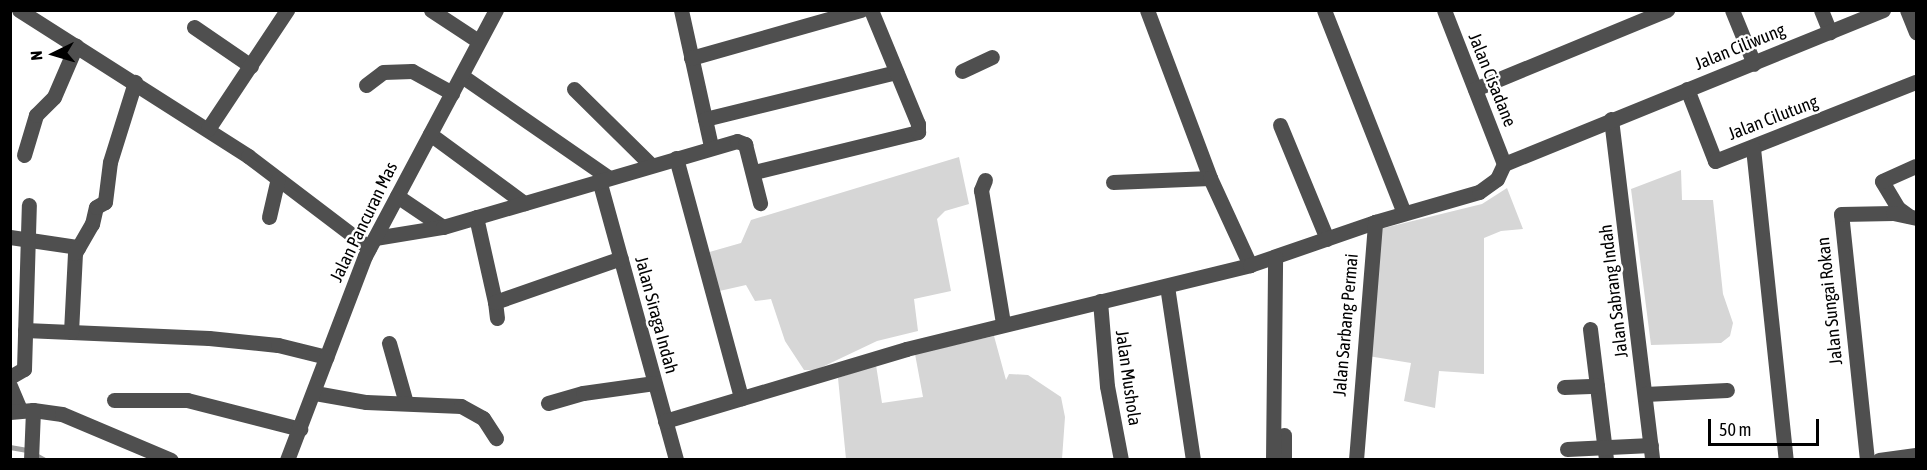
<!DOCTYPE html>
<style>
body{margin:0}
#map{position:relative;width:1927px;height:470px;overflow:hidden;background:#fff;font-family:"Asap Condensed",sans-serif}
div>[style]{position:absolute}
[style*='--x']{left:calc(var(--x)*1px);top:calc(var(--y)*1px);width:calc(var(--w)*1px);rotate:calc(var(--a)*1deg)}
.green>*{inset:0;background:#d6d6d6}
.stream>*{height:4.5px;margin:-2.25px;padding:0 2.25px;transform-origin:2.25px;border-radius:2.25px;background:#9d9d9d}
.minor>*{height:15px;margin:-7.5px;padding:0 7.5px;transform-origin:7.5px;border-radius:7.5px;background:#4f4f4f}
span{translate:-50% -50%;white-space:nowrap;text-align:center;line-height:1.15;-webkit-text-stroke:5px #fff;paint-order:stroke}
.street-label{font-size:18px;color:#000}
.frame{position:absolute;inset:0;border:12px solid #000;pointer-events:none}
.north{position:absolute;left:24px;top:24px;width:60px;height:60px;-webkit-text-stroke:4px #fff;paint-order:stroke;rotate:265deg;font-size:16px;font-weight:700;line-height:24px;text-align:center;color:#000}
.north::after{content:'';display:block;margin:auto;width:21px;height:27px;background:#000;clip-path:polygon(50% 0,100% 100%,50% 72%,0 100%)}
.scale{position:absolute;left:1708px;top:419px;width:111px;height:27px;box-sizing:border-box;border:3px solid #000;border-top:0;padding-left:8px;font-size:18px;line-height:21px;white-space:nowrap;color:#000;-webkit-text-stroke:4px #fff;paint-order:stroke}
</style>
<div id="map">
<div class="green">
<i style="clip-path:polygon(959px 157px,969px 204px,945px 211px,937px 219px,951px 291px,914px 299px,918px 331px,877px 341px,816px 370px,804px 370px,785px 341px,771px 299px,755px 301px,746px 285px,715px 292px,706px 253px,741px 243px,751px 220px)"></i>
<i style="clip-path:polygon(1681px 170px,1682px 200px,1713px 200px,1723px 294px,1733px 323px,1730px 336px,1721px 343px,1651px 345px,1631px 189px)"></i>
<i style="clip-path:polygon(1507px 188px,1523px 229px,1501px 231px,1484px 238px,1484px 374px,1439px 371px,1435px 408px,1404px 401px,1411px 363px,1368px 356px,1380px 229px,1482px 204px)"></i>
<i style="clip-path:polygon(994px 336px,1006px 380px,1009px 374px,1028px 375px,1061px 397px,1065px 417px,1062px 459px,846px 459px,838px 378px,876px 365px,882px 403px,923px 397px,915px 354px)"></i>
</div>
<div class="stream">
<i style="--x:10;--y:447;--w:17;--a:10"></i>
<i style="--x:27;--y:450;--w:21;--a:29"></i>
</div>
<div class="minor">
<i style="--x:19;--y:10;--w:272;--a:32.5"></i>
<i style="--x:248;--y:156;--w:152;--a:37.2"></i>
<i style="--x:431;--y:10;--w:56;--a:33.4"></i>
<i style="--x:681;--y:10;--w:140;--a:77.6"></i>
<i style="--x:1147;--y:10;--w:179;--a:69.4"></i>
<i style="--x:1324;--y:10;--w:218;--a:68.5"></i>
<i style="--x:1444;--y:10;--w:165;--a:68.7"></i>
<i style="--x:1732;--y:10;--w:58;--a:67.8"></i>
<i style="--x:1821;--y:10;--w:24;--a:68"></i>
<i style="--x:1907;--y:10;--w:24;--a:68"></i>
<i style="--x:194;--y:27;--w:69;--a:34.4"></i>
<i style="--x:691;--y:58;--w:177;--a:-15.8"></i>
<i style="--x:962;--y:71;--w:33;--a:-25"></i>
<i style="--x:462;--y:76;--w:178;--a:34.7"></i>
<i style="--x:366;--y:85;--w:21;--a:-37"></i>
<i style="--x:383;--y:72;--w:29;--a:-2"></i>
<i style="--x:412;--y:71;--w:46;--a:28.8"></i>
<i style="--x:574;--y:89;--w:108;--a:44.6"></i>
<i style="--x:1475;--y:89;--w:208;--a:-22.4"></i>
<i style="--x:1687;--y:89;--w:77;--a:68.7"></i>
<i style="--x:1715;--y:161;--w:216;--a:-21.5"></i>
<i style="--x:705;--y:119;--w:197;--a:-13.8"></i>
<i style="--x:1611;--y:119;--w:343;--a:83.1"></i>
<i style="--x:1280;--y:125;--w:123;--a:67.6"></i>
<i style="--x:208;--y:129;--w:143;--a:-56.4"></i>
<i style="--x:430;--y:134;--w:117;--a:36.3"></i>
<i style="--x:1753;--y:148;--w:314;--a:84"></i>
<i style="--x:24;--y:155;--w:42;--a:-73.3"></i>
<i style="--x:36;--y:115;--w:25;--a:-45"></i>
<i style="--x:54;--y:97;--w:56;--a:-66.7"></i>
<i style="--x:676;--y:158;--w:249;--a:74.8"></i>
<i style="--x:1504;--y:164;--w:409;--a:-22.1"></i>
<i style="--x:754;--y:172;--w:169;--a:-13.7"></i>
<i style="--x:918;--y:132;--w:8;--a:-90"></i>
<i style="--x:918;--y:124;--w:123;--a:-112.4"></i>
<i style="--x:599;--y:180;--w:290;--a:74.6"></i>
<i style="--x:985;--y:180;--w:11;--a:112"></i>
<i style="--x:981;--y:190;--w:135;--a:80.6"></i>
<i style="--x:1113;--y:182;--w:97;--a:-2.4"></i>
<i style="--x:1210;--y:178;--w:96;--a:65.3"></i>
<i style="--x:397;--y:196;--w:55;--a:34"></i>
<i style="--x:1909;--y:216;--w:14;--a:-144"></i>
<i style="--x:1898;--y:208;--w:31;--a:-121"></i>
<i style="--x:1882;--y:181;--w:37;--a:-24"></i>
<i style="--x:269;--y:217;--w:39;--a:-77"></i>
<i style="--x:476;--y:217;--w:87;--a:77.4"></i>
<i style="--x:10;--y:237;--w:69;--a:8.4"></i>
<i style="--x:375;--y:238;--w:69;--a:-9.2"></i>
<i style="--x:443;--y:227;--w:306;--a:-16.3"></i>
<i style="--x:737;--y:141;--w:9;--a:21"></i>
<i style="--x:745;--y:144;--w:61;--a:75.7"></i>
<i style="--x:1167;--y:286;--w:176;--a:81.5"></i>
<i style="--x:1100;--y:301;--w:85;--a:85.3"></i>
<i style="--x:1107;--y:386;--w:75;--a:79.3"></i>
<i style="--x:497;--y:318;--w:16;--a:-97"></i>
<i style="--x:495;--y:302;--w:133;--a:-19.2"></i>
<i style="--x:1590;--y:329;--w:132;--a:83"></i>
<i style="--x:25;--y:330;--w:184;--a:2.5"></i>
<i style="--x:209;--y:338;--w:69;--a:5.8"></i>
<i style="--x:278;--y:345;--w:50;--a:13.8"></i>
<i style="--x:71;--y:332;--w:79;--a:-87.1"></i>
<i style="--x:75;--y:253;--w:34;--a:-60"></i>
<i style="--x:92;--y:224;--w:17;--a:-77"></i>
<i style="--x:96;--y:207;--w:10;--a:-29"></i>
<i style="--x:105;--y:202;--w:40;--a:-82.9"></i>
<i style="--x:110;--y:162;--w:84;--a:-72.6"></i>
<i style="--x:389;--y:343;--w:62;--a:74.2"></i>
<i style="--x:10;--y:377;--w:16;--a:-30"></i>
<i style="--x:24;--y:369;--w:164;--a:-88.3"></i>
<i style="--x:10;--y:386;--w:26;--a:67"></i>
<i style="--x:1564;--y:387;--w:33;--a:-2"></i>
<i style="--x:315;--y:393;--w:52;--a:10"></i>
<i style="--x:366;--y:402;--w:95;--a:2.4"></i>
<i style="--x:461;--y:406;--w:25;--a:29"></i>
<i style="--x:483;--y:418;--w:24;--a:57"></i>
<i style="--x:1645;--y:394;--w:82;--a:-2.8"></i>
<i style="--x:114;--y:400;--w:73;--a:0"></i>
<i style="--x:187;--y:400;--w:117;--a:14.4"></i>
<i style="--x:548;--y:403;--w:36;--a:-16"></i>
<i style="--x:583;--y:393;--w:72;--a:-8"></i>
<i style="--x:10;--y:412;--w:23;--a:-5"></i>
<i style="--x:33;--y:410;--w:29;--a:8"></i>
<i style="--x:62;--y:414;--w:118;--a:22.9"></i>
<i style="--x:665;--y:421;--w:252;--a:-16.6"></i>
<i style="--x:906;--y:349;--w:354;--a:-13.7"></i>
<i style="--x:1250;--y:265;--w:132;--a:-19"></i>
<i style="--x:1375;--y:222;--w:108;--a:-16.1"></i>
<i style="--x:1479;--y:192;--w:22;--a:-36"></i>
<i style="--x:1497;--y:179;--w:17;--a:-65"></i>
<i style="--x:1284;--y:435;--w:25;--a:90"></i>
<i style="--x:1567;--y:449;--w:84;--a:-2.7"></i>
<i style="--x:31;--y:460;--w:50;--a:-87.7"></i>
<i style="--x:287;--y:460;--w:218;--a:-69.1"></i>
<i style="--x:365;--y:256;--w:279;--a:-62"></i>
<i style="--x:1273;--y:460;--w:203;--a:-89.4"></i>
<i style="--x:1356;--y:460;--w:239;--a:-85.4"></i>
<i style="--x:1867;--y:460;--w:247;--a:-96"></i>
<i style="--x:1841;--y:214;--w:52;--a:-1.1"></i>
<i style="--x:1893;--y:213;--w:24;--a:12"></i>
<i style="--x:1879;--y:460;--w:37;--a:-8"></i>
</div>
<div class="street-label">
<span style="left:1740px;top:47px;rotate:-22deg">Jalan Ciliwung</span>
<span style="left:1492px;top:80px;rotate:68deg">Jalan Cisadane</span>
<span style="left:1773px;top:118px;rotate:-21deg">Jalan Cilutung</span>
<span style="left:364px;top:222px;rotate:-64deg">Jalan Pancuran Mas</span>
<span style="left:1614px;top:291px;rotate:-97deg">Jalan Sabrang Indah</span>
<span style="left:1830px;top:301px;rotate:-96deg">Jalan Sungai Rokan</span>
<span style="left:656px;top:315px;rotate:75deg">Jalan Siraga Indah</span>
<span style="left:1346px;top:325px;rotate:-85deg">Jalan Sarbang Permai</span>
<span style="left:1128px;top:378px;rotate:82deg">Jalan Mushola</span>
</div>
<div class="frame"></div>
<div class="north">N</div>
<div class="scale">50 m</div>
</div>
